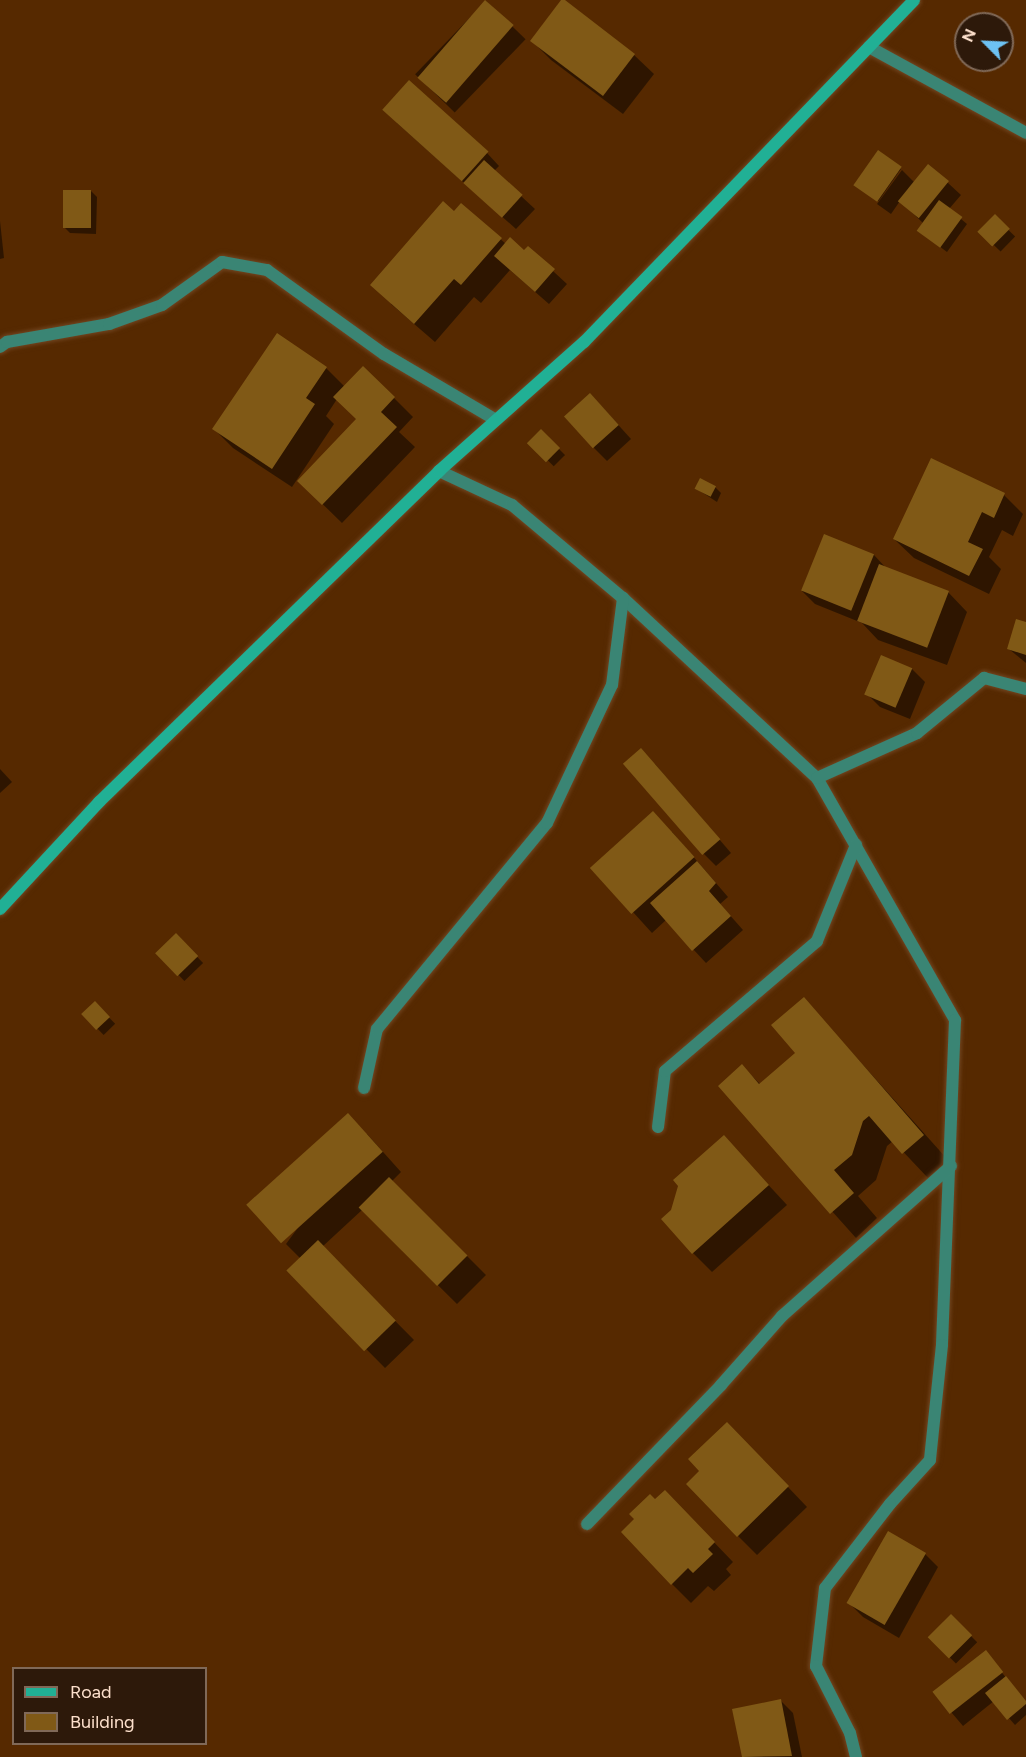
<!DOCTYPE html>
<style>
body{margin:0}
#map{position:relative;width:1026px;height:1757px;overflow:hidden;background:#562900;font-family:Figtree,sans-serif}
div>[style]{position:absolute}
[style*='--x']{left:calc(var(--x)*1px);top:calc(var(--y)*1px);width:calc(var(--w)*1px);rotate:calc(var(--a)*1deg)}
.shadow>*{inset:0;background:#0007;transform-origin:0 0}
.building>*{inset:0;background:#805916;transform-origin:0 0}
.roads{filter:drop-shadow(0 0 2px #714621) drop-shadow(0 0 2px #714621)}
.street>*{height:12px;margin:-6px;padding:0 6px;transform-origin:6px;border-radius:6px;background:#3a8574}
.secondary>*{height:12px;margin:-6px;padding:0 6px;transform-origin:6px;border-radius:6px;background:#21b095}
span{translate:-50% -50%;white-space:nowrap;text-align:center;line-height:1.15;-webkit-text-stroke:4.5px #2d190a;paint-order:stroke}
.legend{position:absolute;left:12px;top:1667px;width:195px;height:78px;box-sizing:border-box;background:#2d190a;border:2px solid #806958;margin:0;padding:8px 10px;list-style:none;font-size:18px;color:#fde0cc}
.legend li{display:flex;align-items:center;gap:12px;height:30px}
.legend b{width:30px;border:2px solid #806958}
.north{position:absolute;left:954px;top:12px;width:60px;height:60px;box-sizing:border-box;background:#2d190a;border:2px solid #806958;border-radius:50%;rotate:294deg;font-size:16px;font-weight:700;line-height:24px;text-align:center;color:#fde0cc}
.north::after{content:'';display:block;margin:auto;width:21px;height:27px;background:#6dc2f3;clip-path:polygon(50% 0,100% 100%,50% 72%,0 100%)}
</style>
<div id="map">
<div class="shadow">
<i style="clip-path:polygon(563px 0,634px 55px,654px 74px,623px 114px,551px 60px,532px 41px)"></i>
<i style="left:486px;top:1px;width:55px;height:102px;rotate:44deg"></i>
<i style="clip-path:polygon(397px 123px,487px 153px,499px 166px,494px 171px,535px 209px,516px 229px)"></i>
<i style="left:878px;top:153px;width:28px;height:39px;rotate:35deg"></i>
<i style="clip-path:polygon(902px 170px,915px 183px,948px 183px,961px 195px,949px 209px,967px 224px,947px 252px,919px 231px,924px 224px,900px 201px,891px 214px,877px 204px)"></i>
<i style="clip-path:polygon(91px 191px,97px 197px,96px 234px,70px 233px,64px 227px)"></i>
<i style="clip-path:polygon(461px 205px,506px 244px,524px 252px,528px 248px,567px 284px,549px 304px,510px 270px,481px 303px,474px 297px,435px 342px,391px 304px)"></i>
<i style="left:995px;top:217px;width:28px;height:21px;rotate:44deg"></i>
<i style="clip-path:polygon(0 221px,4px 258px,0 259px)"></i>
<i style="clip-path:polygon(326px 368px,345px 387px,394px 398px,413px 417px,399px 432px,415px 447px,342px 523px,299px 481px,358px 419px,337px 399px,326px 416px,334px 424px,292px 487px,233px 448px,214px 429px)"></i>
<i style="clip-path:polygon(603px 408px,631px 439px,607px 461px,594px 448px)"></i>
<i style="left:541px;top:431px;width:34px;height:16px;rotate:45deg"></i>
<i style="clip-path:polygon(715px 487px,721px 493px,717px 502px,697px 489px)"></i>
<i style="clip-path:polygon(1004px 495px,1023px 514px,1013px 536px,1002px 530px,989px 557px,1001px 569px,989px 594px,914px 558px,894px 539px)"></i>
<i style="clip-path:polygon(825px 536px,874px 555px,887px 569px,948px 592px,967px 612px,947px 665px,878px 640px,862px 623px,815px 604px,802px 591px)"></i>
<i style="clip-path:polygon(1026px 624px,1026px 663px,1009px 649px)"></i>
<i style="clip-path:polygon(912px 669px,925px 682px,910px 719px,880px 707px,867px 694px)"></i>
<i style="clip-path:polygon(654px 763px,731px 853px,716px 866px,703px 853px)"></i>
<i style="clip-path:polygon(0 769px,12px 782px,0 793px)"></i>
<i style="clip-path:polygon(672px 832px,728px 897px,720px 904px,743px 930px,706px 963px,666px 920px,652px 933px,593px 868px)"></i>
<i style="left:176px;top:935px;width:39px;height:26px;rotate:46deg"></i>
<i style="clip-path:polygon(804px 999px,948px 1160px,928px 1178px,893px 1141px,887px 1146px,876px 1180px,858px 1196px,877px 1218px,856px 1238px,720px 1086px,742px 1066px,761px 1085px,797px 1053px)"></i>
<i style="left:95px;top:1003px;width:29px;height:16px;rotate:46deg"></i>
<i style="clip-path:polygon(367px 1134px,401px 1172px,392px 1181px,486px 1275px,457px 1304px,362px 1210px,322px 1247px,414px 1340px,385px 1368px,289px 1271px,301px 1259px,286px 1244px)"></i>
<i style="clip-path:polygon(724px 1137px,787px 1205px,712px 1272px,693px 1253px)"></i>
<i style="clip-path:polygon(746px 1443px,807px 1507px,757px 1555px,738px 1536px)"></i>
<i style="clip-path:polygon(655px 1502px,684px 1511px,733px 1562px,726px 1569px,731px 1575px,714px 1591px,708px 1586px,691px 1603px,672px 1584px)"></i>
<i style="clip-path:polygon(925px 1554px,938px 1567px,899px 1638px,863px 1617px,850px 1604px)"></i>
<i style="left:951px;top:1616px;width:37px;height:30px;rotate:45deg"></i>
<i style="clip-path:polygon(985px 1652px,1026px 1702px,1026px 1715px,1015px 1725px,994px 1701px,963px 1726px,934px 1692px)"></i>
<i style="clip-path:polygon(780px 1700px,793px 1713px,802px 1757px,744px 1757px,734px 1710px)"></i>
</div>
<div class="building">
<i style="left:485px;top:0;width:38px;height:103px;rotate:41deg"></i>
<i style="clip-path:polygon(561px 0,565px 0,635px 54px,603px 96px,530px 41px)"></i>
<i style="left:409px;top:80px;width:107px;height:40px;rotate:42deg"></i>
<i style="left:878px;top:150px;width:29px;height:43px;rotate:35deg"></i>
<i style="left:484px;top:160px;width:52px;height:31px;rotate:42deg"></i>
<i style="left:928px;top:164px;width:27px;height:48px;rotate:39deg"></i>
<i style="left:63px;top:190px;width:28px;height:38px"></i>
<i style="left:939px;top:200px;width:29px;height:38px;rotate:36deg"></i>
<i style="clip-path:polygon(443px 201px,454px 211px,461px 203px,502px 238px,461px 285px,454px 279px,414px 324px,370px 285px)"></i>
<i style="left:995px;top:214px;width:21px;height:25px;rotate:45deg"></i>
<i style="clip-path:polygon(510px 237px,524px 250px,528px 246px,555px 269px,535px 292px,494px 256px)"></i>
<i style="clip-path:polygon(277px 333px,327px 367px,306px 398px,315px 404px,272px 469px,212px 429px)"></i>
<i style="clip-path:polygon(363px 366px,395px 397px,381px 412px,397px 427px,322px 505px,297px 481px,356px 419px,333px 397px)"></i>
<i style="left:590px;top:393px;width:43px;height:35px;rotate:48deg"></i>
<i style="left:541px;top:429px;width:27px;height:20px;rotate:45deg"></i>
<i style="clip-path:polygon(931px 458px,1005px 493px,994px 518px,982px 512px,968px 542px,983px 549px,969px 576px,893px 539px)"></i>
<i style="left:700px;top:478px;width:18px;height:12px;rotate:27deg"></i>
<i style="left:824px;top:534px;width:54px;height:61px;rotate:22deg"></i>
<i style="left:879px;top:564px;width:75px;height:61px;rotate:21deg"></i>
<i style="clip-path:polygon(1016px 619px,1026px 622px,1026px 655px,1007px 649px)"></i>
<i style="left:881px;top:655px;width:34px;height:43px;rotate:23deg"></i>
<i style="left:641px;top:748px;width:121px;height:24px;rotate:49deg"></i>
<i style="left:653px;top:811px;width:62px;height:85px;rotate:48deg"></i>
<i style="clip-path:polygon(697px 861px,716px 883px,709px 891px,731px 916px,692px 951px,650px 903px)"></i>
<i style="left:176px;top:933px;width:32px;height:29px;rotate:46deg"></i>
<i style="clip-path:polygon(804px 997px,924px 1135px,902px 1154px,869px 1116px,863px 1121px,852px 1155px,834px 1170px,854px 1193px,830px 1214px,718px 1086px,742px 1064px,759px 1084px,795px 1053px,771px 1025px)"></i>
<i style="left:95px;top:1001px;width:22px;height:19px;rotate:47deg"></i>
<i style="left:348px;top:1113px;width:52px;height:137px;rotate:48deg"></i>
<i style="clip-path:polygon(724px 1135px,769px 1185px,692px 1254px,661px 1219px,671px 1210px,678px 1186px,673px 1180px)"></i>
<i style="left:389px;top:1177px;width:111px;height:43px;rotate:45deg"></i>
<i style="left:318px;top:1240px;width:112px;height:44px;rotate:46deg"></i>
<i style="clip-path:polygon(727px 1422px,789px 1486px,737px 1537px,686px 1484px,699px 1471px,688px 1459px)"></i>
<i style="clip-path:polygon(665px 1490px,715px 1542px,708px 1549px,713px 1554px,693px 1573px,688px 1568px,671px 1585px,621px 1532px,634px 1519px,629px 1514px,650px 1494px,655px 1499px)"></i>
<i style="left:888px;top:1531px;width:44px;height:83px;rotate:30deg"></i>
<i style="left:951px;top:1614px;width:30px;height:33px;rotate:45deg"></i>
<i style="left:986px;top:1650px;width:28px;height:68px;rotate:52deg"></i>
<i style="clip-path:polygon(1006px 1676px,1026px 1701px,1026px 1704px,1007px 1720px,985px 1693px)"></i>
<i style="clip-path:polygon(781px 1699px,792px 1756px,742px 1757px,732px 1709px)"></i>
</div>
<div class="roads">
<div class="street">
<i style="--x:869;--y:47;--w:179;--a:28.7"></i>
<i style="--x:0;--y:347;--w:9;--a:-36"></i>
<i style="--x:7;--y:342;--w:104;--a:-10"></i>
<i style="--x:109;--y:324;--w:56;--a:-19.7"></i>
<i style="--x:162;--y:305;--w:74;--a:-35.6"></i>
<i style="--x:222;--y:262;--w:46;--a:10.1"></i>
<i style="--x:267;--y:270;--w:144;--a:35.7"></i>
<i style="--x:384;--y:354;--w:130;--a:30.5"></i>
<i style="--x:439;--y:471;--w:81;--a:25"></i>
<i style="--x:512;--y:505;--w:145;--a:40"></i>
<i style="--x:623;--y:598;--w:265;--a:42.9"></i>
<i style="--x:817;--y:778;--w:279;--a:60.3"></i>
<i style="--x:955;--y:1020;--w:325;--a:92.3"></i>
<i style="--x:942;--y:1345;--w:116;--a:96"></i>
<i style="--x:930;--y:1460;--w:59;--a:132.3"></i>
<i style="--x:890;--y:1504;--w:106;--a:127.7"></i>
<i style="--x:825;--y:1588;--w:79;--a:96.6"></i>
<i style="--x:816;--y:1666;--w:75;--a:63.1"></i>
<i style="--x:850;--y:1733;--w:25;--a:76"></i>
<i style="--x:817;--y:778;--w:110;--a:-24.2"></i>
<i style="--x:917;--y:733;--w:87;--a:-39.4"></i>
<i style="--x:984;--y:678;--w:43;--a:14.7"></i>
<i style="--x:364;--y:1088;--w:60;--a:-77.6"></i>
<i style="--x:377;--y:1029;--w:267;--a:-50.5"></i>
<i style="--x:547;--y:823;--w:153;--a:-64.8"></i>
<i style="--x:612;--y:685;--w:88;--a:-82.8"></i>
<i style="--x:658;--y:1127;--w:56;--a:-82.9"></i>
<i style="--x:665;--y:1071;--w:200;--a:-40.5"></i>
<i style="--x:817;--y:941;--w:104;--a:-67.9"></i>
<i style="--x:587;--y:1524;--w:193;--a:-46"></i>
<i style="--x:721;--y:1385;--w:92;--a:-48.5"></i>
<i style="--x:782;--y:1316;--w:226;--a:-41.6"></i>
</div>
<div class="secondary">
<i style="--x:0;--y:909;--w:146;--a:-47.2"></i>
<i style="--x:99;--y:802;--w:475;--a:-44.2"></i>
<i style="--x:439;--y:471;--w:194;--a:-41.7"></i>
<i style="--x:584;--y:342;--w:475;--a:-46"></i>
</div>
</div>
<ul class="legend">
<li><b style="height:8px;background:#21b095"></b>Road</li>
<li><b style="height:16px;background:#805916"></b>Building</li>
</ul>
<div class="north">N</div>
</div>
